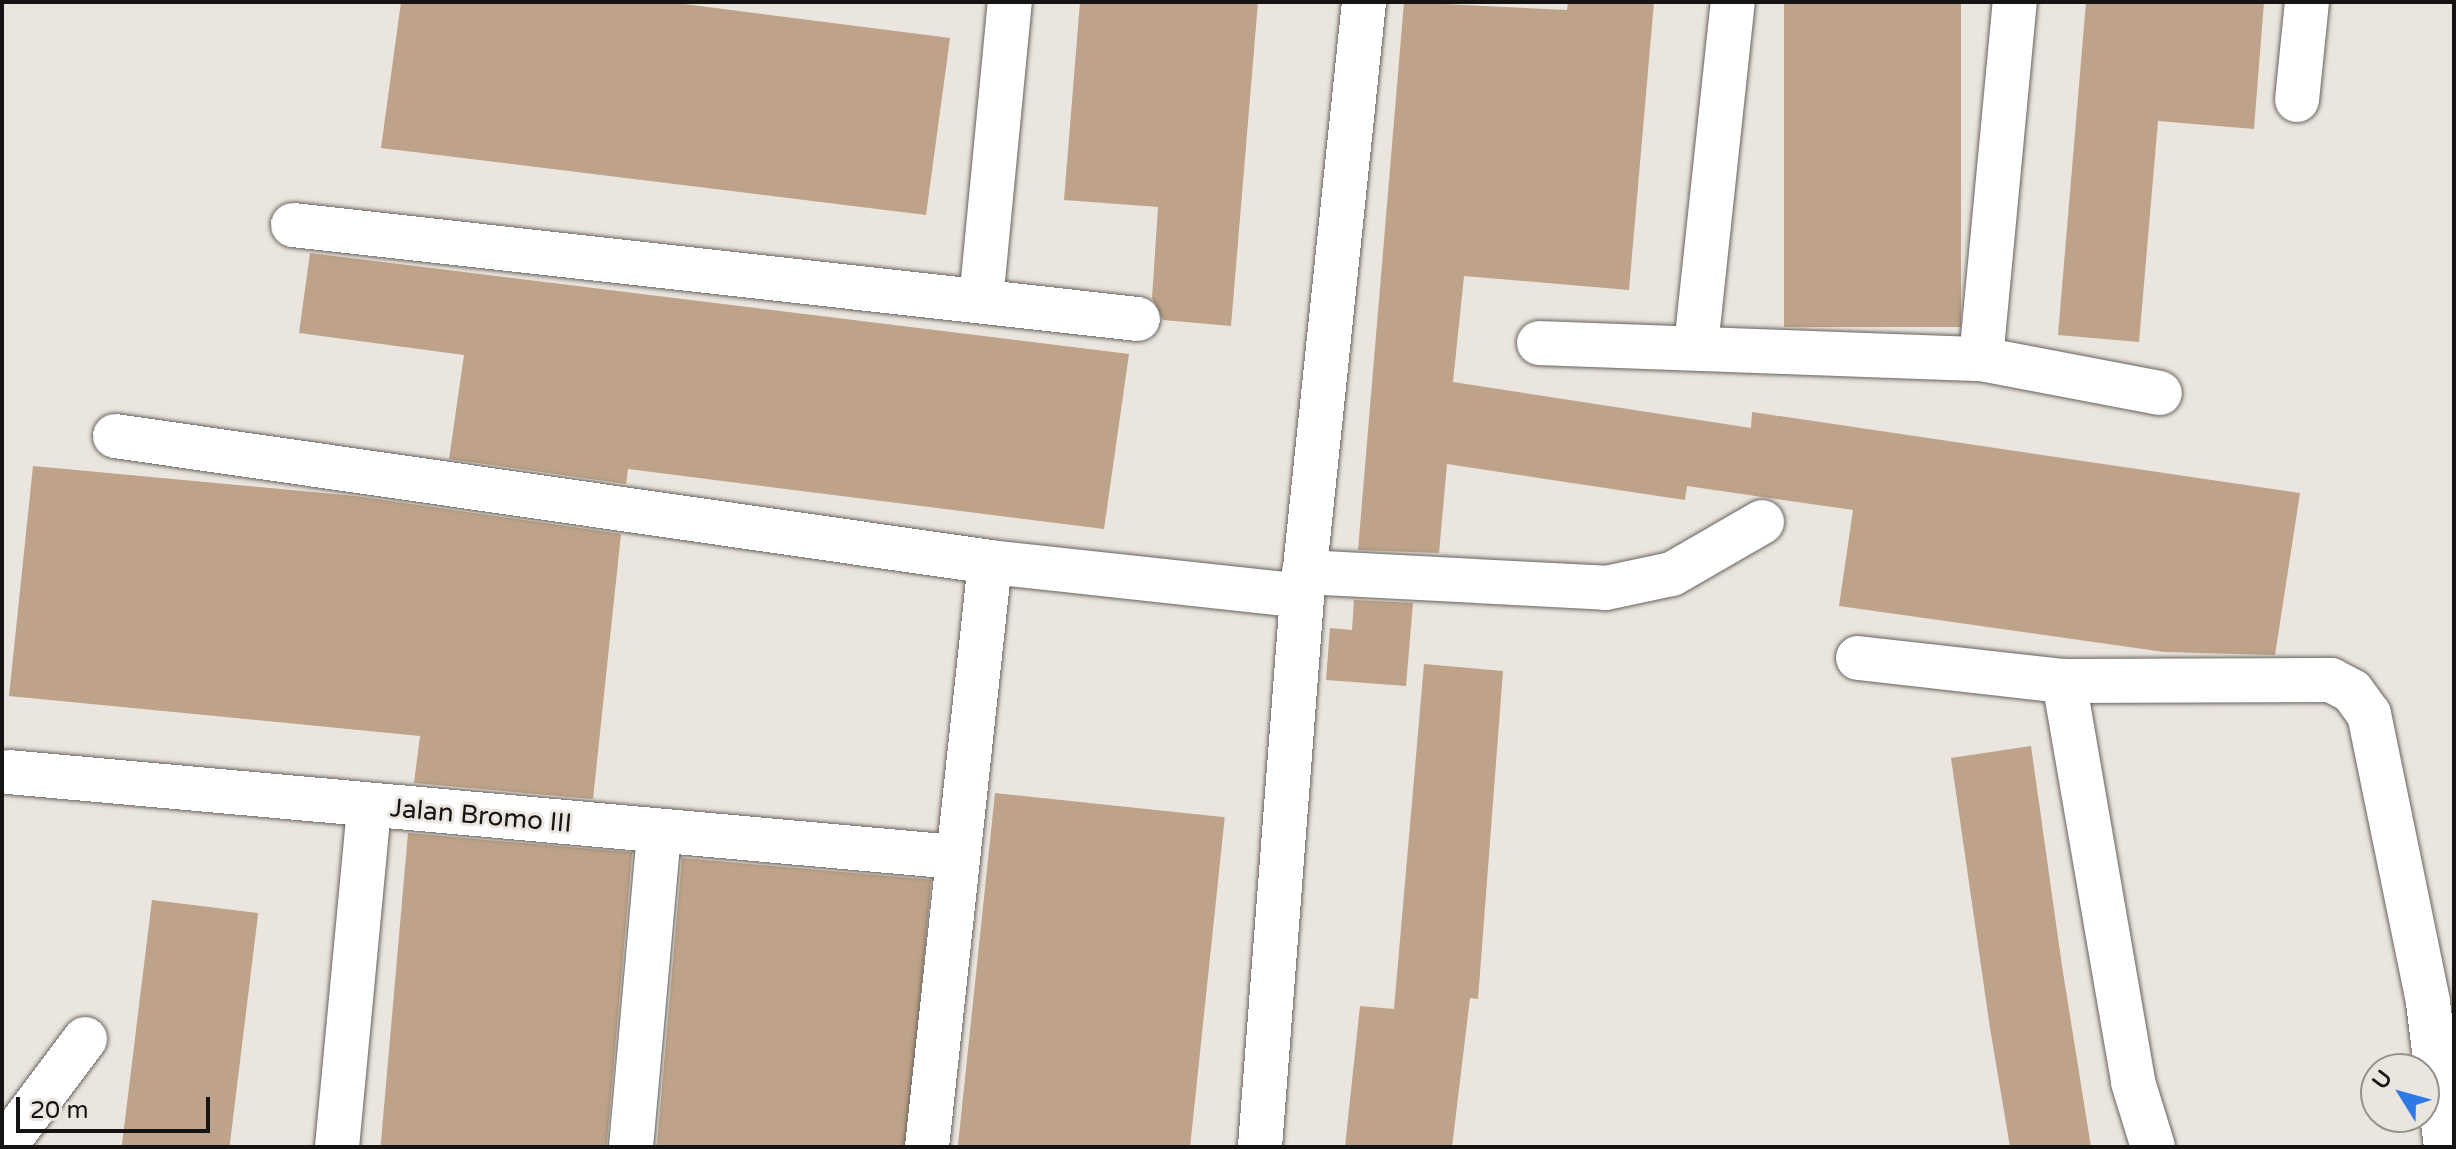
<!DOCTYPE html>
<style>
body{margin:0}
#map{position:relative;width:2456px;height:1149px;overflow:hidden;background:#ebe5df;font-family:"Varela Round",sans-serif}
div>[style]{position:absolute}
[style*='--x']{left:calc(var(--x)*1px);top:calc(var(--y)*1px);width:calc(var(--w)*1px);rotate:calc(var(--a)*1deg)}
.building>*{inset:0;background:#bea289;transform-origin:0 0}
.roads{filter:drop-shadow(0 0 2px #68635e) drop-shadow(0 0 2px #68635e)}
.minor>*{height:44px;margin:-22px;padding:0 22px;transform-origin:22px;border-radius:22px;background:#fff}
span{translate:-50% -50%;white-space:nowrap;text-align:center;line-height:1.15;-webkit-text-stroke:6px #ebe5df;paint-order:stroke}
.street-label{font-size:26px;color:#161412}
.frame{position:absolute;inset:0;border:4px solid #161412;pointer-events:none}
.north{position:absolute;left:2360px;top:1053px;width:80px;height:80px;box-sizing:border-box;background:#ebe5df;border:2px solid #96918d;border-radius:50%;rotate:307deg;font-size:22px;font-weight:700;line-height:32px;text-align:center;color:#161412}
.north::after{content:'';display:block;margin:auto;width:28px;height:36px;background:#2d7ae6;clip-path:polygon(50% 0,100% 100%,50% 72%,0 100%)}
.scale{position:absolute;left:16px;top:1097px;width:194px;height:36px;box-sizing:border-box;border:4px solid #161412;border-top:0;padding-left:10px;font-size:24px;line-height:28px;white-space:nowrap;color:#161412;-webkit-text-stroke:6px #ebe5df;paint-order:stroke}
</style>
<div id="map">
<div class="building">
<i style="clip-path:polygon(401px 2px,669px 2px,950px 38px,926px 215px,381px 148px)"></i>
<i style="clip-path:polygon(1080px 2px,1258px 2px,1231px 326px,1163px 320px,1152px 298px,1158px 207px,1064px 200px)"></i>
<i style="clip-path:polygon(1404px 2px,1567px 10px,1568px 2px,1654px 2px,1629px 290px,1464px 276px,1453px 382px,1751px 428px,1752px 412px,2300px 493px,2275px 655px,2164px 652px,1839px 606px,1853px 510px,1687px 486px,1685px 500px,1447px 464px,1439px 553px,1358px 550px)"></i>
<i style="left:1784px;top:2px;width:177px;height:325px"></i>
<i style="clip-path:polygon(2086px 2px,2264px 2px,2254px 129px,2158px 121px,2139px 342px,2058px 335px)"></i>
<i style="clip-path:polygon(310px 253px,1129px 354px,1104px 529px,628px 469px,626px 484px,449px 459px,464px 355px,299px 333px)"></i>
<i style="clip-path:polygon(33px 466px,355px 496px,621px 534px,593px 799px,414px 783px,420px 736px,9px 696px)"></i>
<i style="clip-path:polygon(1354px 600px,1413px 603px,1406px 686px,1326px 680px,1330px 628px,1352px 630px)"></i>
<i style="clip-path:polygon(1424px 664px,1503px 671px,1478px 999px,1470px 998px,1452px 1147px,1345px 1147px,1360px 1006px,1394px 1009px)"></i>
<i style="clip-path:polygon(2031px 746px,2062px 966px,2091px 1147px,2010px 1147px,1990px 1028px,1951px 758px)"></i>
<i style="left:995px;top:793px;width:231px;height:357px;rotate:6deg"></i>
<i style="left:408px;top:833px;width:225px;height:315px;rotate:5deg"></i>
<i style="left:682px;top:858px;width:250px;height:290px;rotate:5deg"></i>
<i style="left:152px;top:900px;width:107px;height:249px;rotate:7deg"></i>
</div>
<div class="roads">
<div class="minor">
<i style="--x:2297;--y:100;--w:99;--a:-84.2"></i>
<i style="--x:293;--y:225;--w:850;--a:6.35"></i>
<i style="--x:981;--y:301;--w:300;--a:-84.5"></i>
<i style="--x:1539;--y:343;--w:442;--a:2.1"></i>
<i style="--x:1981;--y:359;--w:182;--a:10.8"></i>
<i style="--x:1696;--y:346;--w:346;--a:-83.9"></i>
<i style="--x:1981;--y:359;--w:359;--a:-84.6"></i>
<i style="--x:115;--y:436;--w:884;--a:8.19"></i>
<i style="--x:990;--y:562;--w:314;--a:6.2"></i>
<i style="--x:1304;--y:572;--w:302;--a:3"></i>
<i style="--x:1606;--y:588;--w:67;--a:-12"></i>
<i style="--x:1672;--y:574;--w:104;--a:-30"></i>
<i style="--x:1858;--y:658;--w:207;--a:6.4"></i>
<i style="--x:2064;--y:681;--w:267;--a:-0.2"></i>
<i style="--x:2331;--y:680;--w:24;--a:28"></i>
<i style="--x:2352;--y:691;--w:29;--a:54"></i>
<i style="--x:2369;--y:714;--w:294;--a:78.4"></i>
<i style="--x:2428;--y:1002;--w:146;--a:82.9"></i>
<i style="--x:2064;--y:681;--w:407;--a:80.2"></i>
<i style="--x:2133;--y:1082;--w:68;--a:72.9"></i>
<i style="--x:8;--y:772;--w:951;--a:5.13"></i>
<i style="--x:4;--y:1147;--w:135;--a:-53.1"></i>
<i style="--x:337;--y:1147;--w:342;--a:-84.6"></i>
<i style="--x:631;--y:1147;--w:316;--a:-84.9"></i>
<i style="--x:927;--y:1147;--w:588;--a:-83.85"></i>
<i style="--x:1260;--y:1147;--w:552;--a:-85.63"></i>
<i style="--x:1302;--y:597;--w:598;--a:-84.05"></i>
</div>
</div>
<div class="street-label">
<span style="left:481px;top:816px;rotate:5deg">Jalan Bromo III</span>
</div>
<div class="frame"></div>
<div class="north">U</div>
<div class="scale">20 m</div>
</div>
